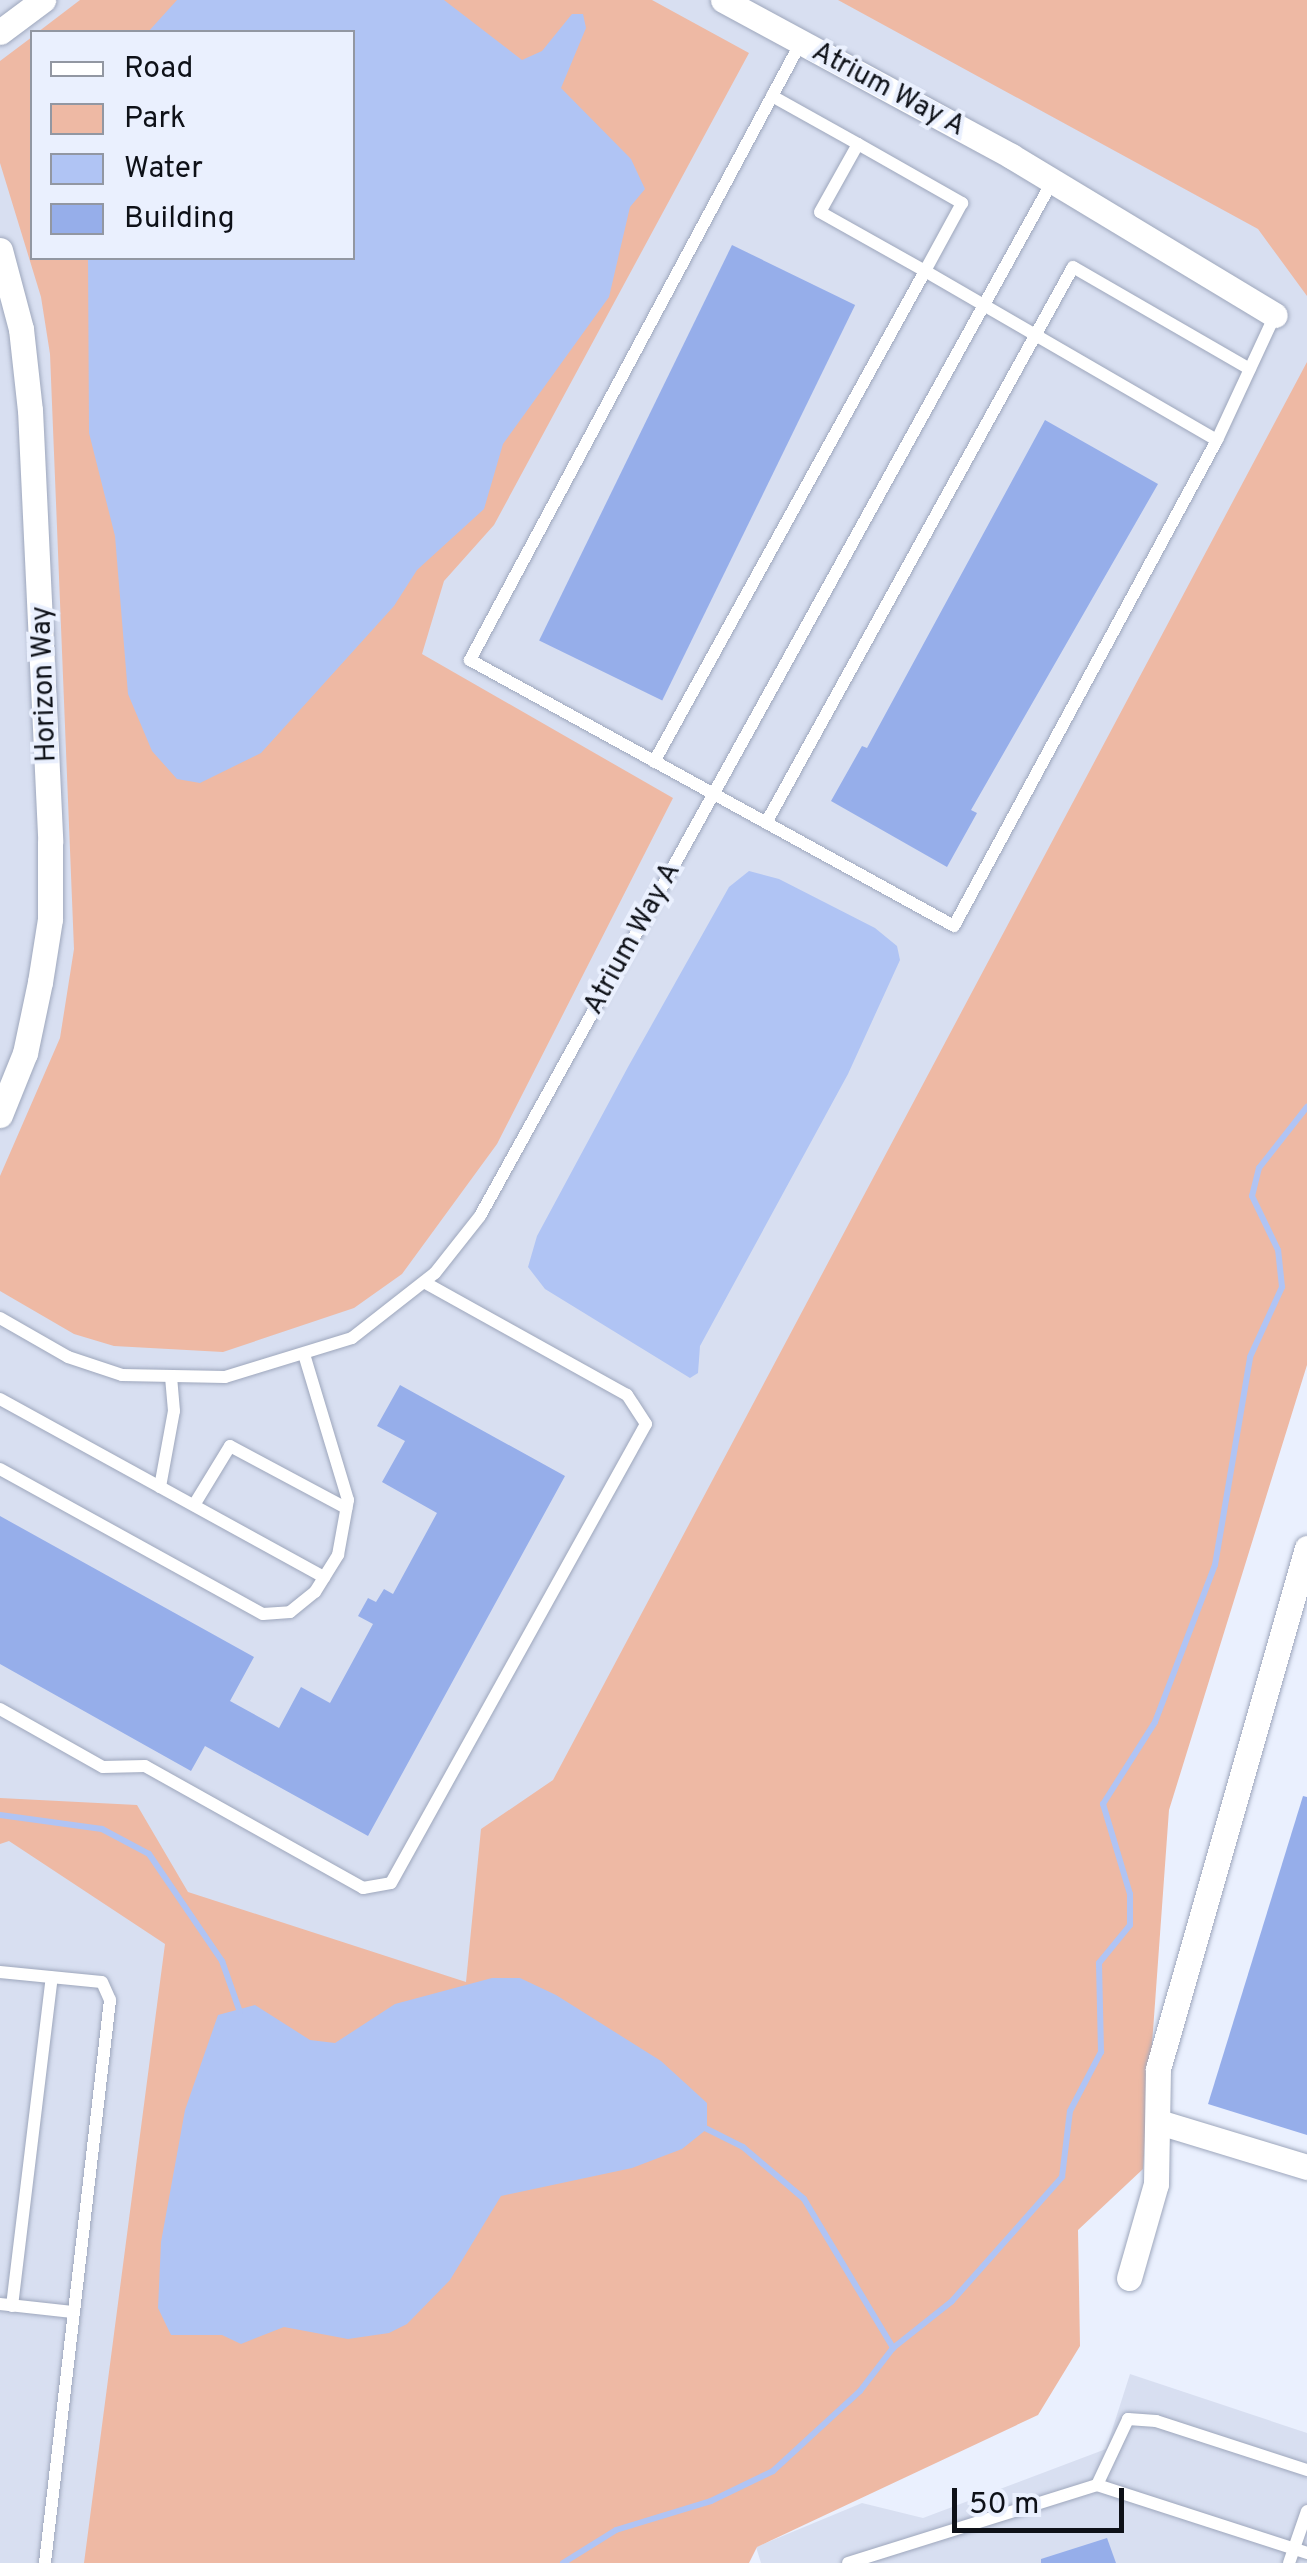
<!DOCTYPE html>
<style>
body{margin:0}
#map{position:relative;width:1307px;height:2563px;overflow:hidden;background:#eaf0fe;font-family:Overpass,sans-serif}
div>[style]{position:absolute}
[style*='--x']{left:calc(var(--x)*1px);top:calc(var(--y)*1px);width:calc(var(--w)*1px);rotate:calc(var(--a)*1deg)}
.built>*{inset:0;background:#d8dff1}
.green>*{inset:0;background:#eeb9a4}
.water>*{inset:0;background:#b0c4f4}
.stream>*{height:6px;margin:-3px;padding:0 3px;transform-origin:3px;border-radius:3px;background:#b0c4f4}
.building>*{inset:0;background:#96aeea;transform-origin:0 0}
.roads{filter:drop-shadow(0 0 2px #9ea7bc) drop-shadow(0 0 2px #9ea7bc)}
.lane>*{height:12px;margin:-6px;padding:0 6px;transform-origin:6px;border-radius:6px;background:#fff}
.street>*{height:25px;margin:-12.5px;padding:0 12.5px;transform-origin:12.5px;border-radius:12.5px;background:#fff}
span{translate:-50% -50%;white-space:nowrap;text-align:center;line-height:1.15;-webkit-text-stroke:8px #eaf0fe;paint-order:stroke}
.street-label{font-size:28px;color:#0e1118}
.legend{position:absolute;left:30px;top:30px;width:325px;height:230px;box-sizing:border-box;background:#eaf0fe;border:2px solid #9297a2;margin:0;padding:12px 18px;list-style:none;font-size:30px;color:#0e1118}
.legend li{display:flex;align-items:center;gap:20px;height:50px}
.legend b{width:50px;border:2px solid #9297a2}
.scale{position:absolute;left:952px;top:2488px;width:172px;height:45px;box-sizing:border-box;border:5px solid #0e1118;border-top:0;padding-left:12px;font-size:30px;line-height:35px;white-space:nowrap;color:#0e1118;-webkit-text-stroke:8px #eaf0fe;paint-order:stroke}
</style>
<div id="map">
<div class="built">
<i style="clip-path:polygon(evenodd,0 0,1276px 0,1307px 36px,1307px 1183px,561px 2563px,0 2563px,0 0,32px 32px,352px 32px,352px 258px,32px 258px,32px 32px)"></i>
<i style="clip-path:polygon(1130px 2374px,1307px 2433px,1307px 2563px,761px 2563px,756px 2547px,862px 2503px,923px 2518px,1106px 2449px)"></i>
</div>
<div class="green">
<i style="clip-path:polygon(80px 0,652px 0,749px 53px,494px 525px,444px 581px,422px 654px,673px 798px,497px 1144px,402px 1274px,354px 1308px,223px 1352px,114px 1346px,74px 1334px,0 1291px,0 1176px,60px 1038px,74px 949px,50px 354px,41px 297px,0 163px,0 61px,32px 37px,32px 258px,352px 258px,352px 32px,38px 32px)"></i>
<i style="clip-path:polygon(838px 0,1307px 0,1307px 296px,1258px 229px)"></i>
<i style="clip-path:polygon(1307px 362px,1307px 1365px,1169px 1810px,1143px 2169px,1078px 2230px,1080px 2346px,1038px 2415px,757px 2547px,749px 2563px,84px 2563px,165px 1944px,9px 1841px,0 1844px,0 1798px,137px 1805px,188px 1892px,466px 1982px,481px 1829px,553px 1780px)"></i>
</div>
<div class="water">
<i style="clip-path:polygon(177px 0,444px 0,522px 60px,542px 51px,572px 14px,583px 14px,586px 28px,561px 88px,631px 159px,645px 189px,630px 207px,609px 297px,503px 444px,484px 509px,417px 570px,394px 606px,261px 753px,200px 783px,177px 779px,152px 751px,128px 694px,115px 536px,89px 433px,88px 258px,352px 258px,352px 32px,148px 32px)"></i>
<i style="clip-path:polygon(749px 871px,779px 879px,875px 928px,897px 946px,900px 960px,848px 1074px,700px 1346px,698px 1373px,690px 1378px,545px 1289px,528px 1267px,537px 1236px,628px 1067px,729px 887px)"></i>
<i style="clip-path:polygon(492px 1978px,520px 1978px,556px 1995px,661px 2061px,707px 2103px,707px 2129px,682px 2149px,632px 2168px,501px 2196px,450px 2280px,407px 2324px,389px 2333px,348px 2339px,284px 2327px,241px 2344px,222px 2335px,171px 2335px,158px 2308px,161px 2242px,185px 2110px,218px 2015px,255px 2005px,310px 2040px,335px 2043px,395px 2004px)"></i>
</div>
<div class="stream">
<i style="--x:0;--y:1815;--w:103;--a:7.8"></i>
<i style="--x:102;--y:1829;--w:53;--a:28"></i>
<i style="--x:149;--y:1854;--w:130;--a:55.7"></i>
<i style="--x:222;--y:1961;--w:54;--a:70.6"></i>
<i style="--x:703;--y:2127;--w:45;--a:26.6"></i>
<i style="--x:743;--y:2147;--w:80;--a:40.4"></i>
<i style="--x:804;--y:2199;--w:174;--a:59.1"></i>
<i style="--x:563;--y:2563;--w:62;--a:-31.9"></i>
<i style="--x:616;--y:2530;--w:99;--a:-17"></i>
<i style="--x:711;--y:2501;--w:69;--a:-25.8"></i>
<i style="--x:773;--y:2471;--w:118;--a:-42.6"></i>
<i style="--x:860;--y:2391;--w:54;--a:-52.5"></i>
<i style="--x:893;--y:2348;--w:75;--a:-38.5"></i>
<i style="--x:952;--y:2301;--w:166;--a:-48.4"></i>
<i style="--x:1062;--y:2177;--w:66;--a:-83.1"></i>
<i style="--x:1070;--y:2111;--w:67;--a:-62.3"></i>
<i style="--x:1101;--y:2052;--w:89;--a:-91.3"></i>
<i style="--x:1099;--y:1963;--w:49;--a:-50.8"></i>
<i style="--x:1130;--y:1925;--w:31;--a:-90"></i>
<i style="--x:1130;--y:1894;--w:94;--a:-106.7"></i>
<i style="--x:1103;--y:1804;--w:97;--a:-57.6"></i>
<i style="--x:1155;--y:1722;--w:168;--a:-69.1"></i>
<i style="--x:1215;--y:1565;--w:211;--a:-80.4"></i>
<i style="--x:1250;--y:1357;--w:77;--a:-65.4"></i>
<i style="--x:1282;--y:1287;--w:37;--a:-96"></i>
<i style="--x:1278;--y:1250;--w:60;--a:-115.7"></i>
<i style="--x:1252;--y:1196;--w:29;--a:-76"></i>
<i style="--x:1259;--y:1168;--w:78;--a:-51.8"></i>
</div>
<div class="building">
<i style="left:732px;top:245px;width:137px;height:440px;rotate:26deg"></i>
<i style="clip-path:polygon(1045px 420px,1158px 484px,971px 810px,977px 813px,947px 867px,831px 801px,862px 746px,867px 748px)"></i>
<i style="clip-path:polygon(400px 1385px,565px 1476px,368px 1836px,205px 1746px,191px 1771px,0 1664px,0 1516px,254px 1657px,230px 1701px,279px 1728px,301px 1687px,330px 1703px,373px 1624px,358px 1616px,368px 1598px,376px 1602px,384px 1589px,393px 1594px,437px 1513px,382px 1482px,405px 1441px,377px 1426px)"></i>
<i style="clip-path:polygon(1303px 1796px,1307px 1797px,1307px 2135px,1208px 2104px)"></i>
<i style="clip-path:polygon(1107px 2538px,1116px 2563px,1041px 2563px,1041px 2559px)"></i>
</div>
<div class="roads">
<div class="lane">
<i style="--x:800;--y:44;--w:699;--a:118.18"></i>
<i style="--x:470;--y:660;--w:552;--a:28.79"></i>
<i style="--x:954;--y:926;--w:553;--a:-61.58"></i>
<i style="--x:772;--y:96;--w:98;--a:29.2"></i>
<i style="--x:858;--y:144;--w:120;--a:29.6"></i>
<i style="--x:962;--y:203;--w:77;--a:118.6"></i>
<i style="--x:925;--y:271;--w:120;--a:-150.7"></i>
<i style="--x:820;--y:212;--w:78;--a:-60.8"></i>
<i style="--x:654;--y:762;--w:561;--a:-61.1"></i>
<i style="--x:925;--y:271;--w:337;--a:30.1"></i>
<i style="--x:1217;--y:440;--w:138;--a:-65.1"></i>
<i style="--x:766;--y:823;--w:635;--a:-61.09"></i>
<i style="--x:1073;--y:267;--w:204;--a:30"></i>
<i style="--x:0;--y:1318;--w:78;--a:29.8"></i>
<i style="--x:68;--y:1357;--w:57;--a:18.4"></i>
<i style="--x:122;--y:1375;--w:103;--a:1.1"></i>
<i style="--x:225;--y:1377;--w:133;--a:-17.1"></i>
<i style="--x:352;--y:1338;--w:105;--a:-38.1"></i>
<i style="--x:435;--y:1273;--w:73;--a:-51.7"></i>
<i style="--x:480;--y:1216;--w:1184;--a:-61.05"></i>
<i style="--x:0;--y:1399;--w:370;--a:28.8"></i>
<i style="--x:0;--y:1469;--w:300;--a:28.9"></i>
<i style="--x:263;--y:1614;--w:27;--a:-4"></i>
<i style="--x:290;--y:1612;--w:32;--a:-39"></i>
<i style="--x:315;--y:1592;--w:44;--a:-58.1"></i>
<i style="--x:338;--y:1555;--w:56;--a:-79.7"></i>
<i style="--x:348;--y:1500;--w:148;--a:-106.8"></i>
<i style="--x:160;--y:1487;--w:77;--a:-79.6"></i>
<i style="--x:174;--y:1411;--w:32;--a:-95"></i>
<i style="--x:194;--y:1505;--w:69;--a:-58.6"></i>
<i style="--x:230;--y:1446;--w:132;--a:28.1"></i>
<i style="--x:0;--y:1709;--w:118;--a:29.4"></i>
<i style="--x:103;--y:1767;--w:42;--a:-1.4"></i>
<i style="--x:145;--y:1766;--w:250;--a:29.2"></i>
<i style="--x:363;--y:1888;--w:28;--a:-10"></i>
<i style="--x:391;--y:1883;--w:525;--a:-60.95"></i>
<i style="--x:646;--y:1424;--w:35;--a:-123"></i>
<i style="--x:627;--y:1395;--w:230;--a:-150.9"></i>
<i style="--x:0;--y:1972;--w:102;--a:5.6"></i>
<i style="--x:102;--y:1982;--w:20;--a:66"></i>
<i style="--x:110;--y:2000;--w:567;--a:96.59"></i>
<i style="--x:0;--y:2304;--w:73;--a:6.3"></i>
<i style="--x:12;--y:2306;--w:331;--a:-83.1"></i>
<i style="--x:1097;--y:2485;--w:221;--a:17.9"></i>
<i style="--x:848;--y:2563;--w:261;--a:-17.4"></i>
<i style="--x:1097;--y:2485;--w:73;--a:-64.8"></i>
<i style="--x:1128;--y:2419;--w:28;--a:4"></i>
<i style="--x:1156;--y:2421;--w:159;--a:18"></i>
<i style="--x:1289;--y:2563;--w:55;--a:-70.9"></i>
</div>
<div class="street">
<i style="--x:723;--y:0;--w:328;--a:28.4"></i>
<i style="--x:1011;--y:156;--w:308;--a:31.1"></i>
<i style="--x:0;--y:32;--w:54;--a:-36.7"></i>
<i style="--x:0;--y:250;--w:82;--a:75.1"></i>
<i style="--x:21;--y:329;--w:81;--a:83.7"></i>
<i style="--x:30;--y:410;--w:432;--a:87.3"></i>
<i style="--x:50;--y:842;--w:77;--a:90"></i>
<i style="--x:50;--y:919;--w:64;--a:99"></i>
<i style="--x:40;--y:982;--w:73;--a:101.9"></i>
<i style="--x:25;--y:1053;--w:67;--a:112"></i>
<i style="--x:1159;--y:2122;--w:155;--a:16.9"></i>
<i style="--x:1129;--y:2278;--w:98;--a:-74"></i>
<i style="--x:1156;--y:2184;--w:115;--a:-89"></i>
<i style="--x:1158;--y:2069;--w:542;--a:-74.04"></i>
</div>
</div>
<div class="street-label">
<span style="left:888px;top:90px;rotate:28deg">Atrium Way A</span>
<span style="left:45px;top:684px;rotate:-92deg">Horizon Way</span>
<span style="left:633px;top:939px;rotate:-61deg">Atrium Way A</span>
</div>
<ul class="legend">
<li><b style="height:12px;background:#fff"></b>Road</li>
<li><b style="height:28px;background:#eeb9a4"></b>Park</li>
<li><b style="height:28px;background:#b0c4f4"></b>Water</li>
<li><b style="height:28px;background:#96aeea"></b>Building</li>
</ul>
<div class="scale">50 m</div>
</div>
